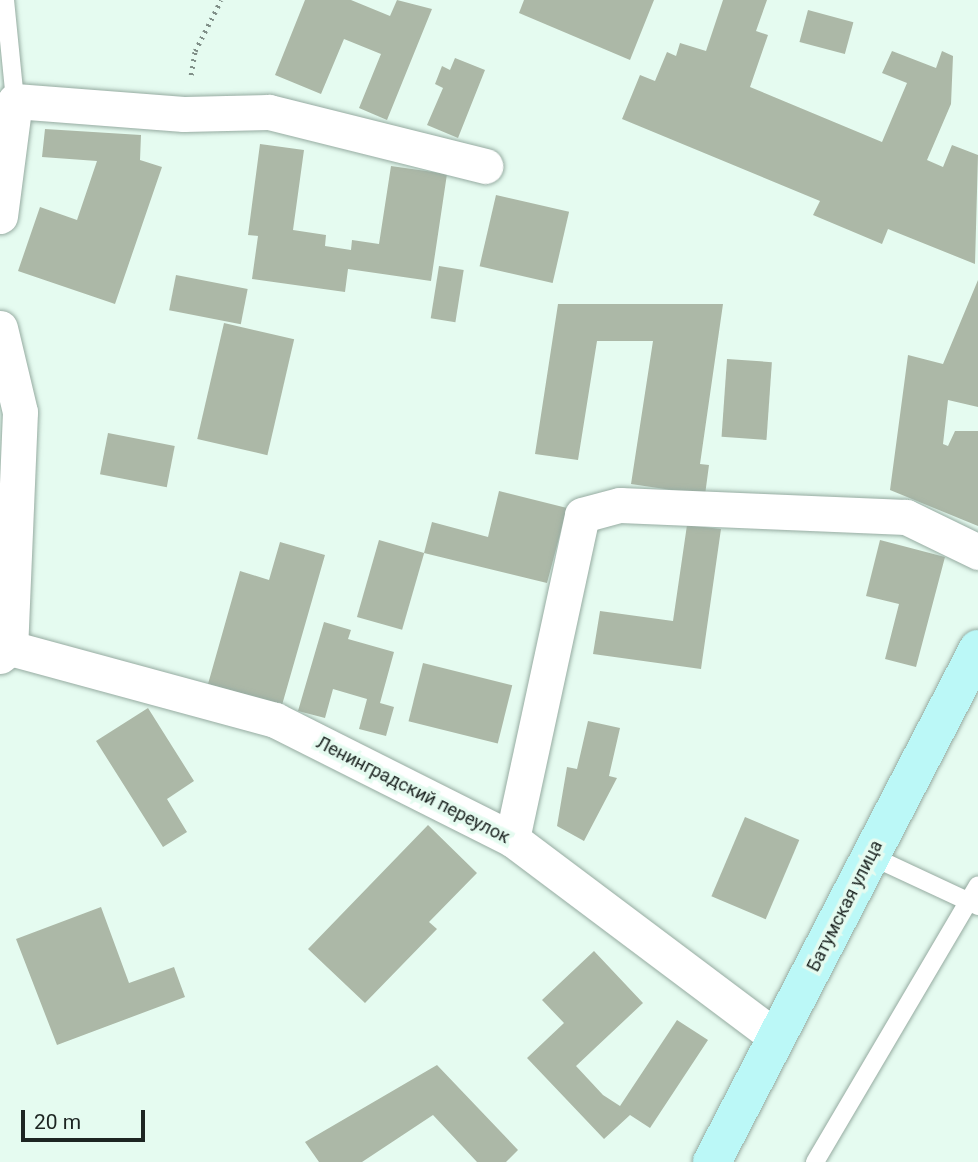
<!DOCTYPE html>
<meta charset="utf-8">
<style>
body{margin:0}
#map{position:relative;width:978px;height:1162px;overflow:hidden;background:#e5fbf0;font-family:Roboto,sans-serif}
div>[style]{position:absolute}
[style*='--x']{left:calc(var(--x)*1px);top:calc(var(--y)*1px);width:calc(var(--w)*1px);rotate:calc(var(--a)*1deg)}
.building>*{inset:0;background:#acb8a7;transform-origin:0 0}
.path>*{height:4.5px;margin-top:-2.25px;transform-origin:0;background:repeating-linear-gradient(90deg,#808f88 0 2px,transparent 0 7px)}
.roads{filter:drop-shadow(0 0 2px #96aba1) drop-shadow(0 0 2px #96aba1)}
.service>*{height:18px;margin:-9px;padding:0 9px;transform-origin:9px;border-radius:9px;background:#fff}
.minor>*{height:35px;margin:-17.5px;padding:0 17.5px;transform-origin:17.5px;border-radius:17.5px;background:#fff}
.secondary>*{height:38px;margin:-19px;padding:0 19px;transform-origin:19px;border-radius:19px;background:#bbf8f7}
span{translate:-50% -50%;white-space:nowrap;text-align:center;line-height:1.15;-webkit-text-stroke:7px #e5fbf0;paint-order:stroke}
.street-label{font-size:18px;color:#1d2522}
.scale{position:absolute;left:21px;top:1110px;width:124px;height:32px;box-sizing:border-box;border:4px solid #1d2522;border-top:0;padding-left:9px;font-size:21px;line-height:24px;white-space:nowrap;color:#1d2522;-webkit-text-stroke:5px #e5fbf0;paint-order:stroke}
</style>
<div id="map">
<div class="building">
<i style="clip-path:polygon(305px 0,351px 0,390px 16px,397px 0,432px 9px,387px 120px,359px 108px,381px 54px,344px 39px,321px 94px,275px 75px)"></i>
<i style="clip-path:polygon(524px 0,654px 0,630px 60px,519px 13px)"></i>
<i style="clip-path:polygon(723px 0,767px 0,756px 31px,768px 35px,750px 87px,882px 142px,907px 83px,882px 73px,892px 51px,936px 68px,942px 51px,953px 56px,951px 104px,927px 160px,943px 167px,952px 145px,978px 155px,975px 264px,888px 229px,882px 244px,813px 215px,820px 201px,622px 119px,640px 75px,655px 81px,667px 52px,676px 56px,680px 43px,706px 51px)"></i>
<i style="left:808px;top:10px;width:47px;height:33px;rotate:15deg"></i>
<i style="clip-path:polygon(455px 58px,485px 70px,458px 138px,427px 125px,443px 88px,435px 84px,442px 66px,450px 70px)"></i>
<i style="clip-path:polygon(45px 129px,141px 135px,140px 160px,162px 167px,115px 304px,18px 271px,40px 207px,77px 220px,97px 161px,42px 157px)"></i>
<i style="clip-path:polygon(260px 144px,304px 150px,293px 230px,326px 235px,325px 246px,351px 250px,352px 240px,379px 244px,391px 166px,447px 174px,431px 281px,348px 269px,345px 292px,252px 279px,258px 236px,248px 235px)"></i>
<i style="left:496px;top:195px;width:75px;height:73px;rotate:13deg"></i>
<i style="left:439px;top:266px;width:25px;height:53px;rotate:9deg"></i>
<i style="left:176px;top:275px;width:73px;height:36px;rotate:11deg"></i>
<i style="clip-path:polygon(978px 280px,978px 407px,948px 400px,943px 444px,948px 446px,955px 431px,978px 431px,978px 526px,890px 490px,908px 355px,943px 364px)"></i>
<i style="clip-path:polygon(558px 304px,723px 304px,700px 464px,709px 465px,705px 495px,631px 484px,653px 341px,597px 341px,578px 460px,535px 454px)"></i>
<i style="left:224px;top:323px;width:72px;height:119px;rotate:13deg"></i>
<i style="left:727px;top:359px;width:45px;height:78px;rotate:4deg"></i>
<i style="left:108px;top:433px;width:68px;height:42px;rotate:11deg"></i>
<i style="clip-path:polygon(499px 491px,567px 508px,547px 583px,424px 553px,432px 522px,488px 537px)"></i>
<i style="clip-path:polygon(687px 525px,721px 529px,701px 669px,593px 654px,600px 611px,673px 621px)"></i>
<i style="left:379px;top:540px;width:47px;height:80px;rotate:16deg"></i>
<i style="clip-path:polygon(880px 540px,945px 557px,916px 667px,885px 659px,899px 604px,866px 596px)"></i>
<i style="clip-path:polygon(280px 542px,325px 555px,282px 705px,208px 684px,240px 571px,269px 580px)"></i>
<i style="clip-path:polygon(324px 622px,351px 630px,348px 639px,394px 652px,380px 703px,394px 707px,386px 736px,359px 729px,367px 699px,333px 689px,325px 718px,298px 711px)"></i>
<i style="left:423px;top:663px;width:92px;height:60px;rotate:14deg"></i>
<i style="clip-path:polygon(148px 708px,194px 781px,167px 799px,187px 832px,163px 847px,96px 741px)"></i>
<i style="clip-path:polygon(588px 721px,620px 728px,609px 776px,617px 778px,584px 841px,557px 826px,567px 767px,577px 769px)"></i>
<i style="left:745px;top:817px;width:59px;height:86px;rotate:23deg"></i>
<i style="clip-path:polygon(428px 825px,477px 873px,429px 922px,437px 929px,365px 1003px,308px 949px)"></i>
<i style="clip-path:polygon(101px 907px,129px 983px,174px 967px,185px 997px,57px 1045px,16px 939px)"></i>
<i style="clip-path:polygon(594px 951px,643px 1003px,576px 1066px,603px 1095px,620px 1106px,677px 1020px,708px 1040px,650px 1128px,630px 1115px,604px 1139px,527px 1058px,564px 1023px,542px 1000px)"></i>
<i style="clip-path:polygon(437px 1065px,518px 1150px,506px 1162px,477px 1162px,433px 1115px,362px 1162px,319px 1162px,305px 1142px)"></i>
</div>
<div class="path">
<i style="--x:191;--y:75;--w:24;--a:-81"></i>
<i style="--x:195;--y:51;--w:57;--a:-63"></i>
</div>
<div class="roads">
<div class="service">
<i style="--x:5;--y:0;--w:101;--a:84.3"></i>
<i style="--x:871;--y:856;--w:118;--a:25"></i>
<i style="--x:815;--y:1162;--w:321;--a:-59.5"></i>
</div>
<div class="minor">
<i style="--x:0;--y:216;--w:116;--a:-82.6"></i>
<i style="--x:15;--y:101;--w:169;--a:4.4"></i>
<i style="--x:184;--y:114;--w:85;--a:-1.3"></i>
<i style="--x:269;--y:112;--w:223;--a:14"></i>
<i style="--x:0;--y:328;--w:86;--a:76.6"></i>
<i style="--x:20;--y:412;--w:236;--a:92.4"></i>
<i style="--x:0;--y:656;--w:13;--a:-39"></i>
<i style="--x:10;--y:648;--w:275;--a:15.2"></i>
<i style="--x:275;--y:720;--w:265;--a:26.7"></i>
<i style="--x:512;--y:839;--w:331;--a:36.9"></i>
<i style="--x:512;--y:839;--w:331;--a:-77.8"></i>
<i style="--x:582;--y:515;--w:39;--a:-15"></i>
<i style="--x:620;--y:505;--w:286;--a:2.4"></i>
<i style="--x:906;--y:517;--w:80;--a:25.9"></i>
</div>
<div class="secondary">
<i style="--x:712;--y:1162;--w:578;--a:-62.59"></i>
</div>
</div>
<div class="street-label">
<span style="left:413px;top:790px;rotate:27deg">Ленинградский переулок</span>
<span style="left:845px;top:906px;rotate:-63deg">Батумская улица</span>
</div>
<div class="scale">20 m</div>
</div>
